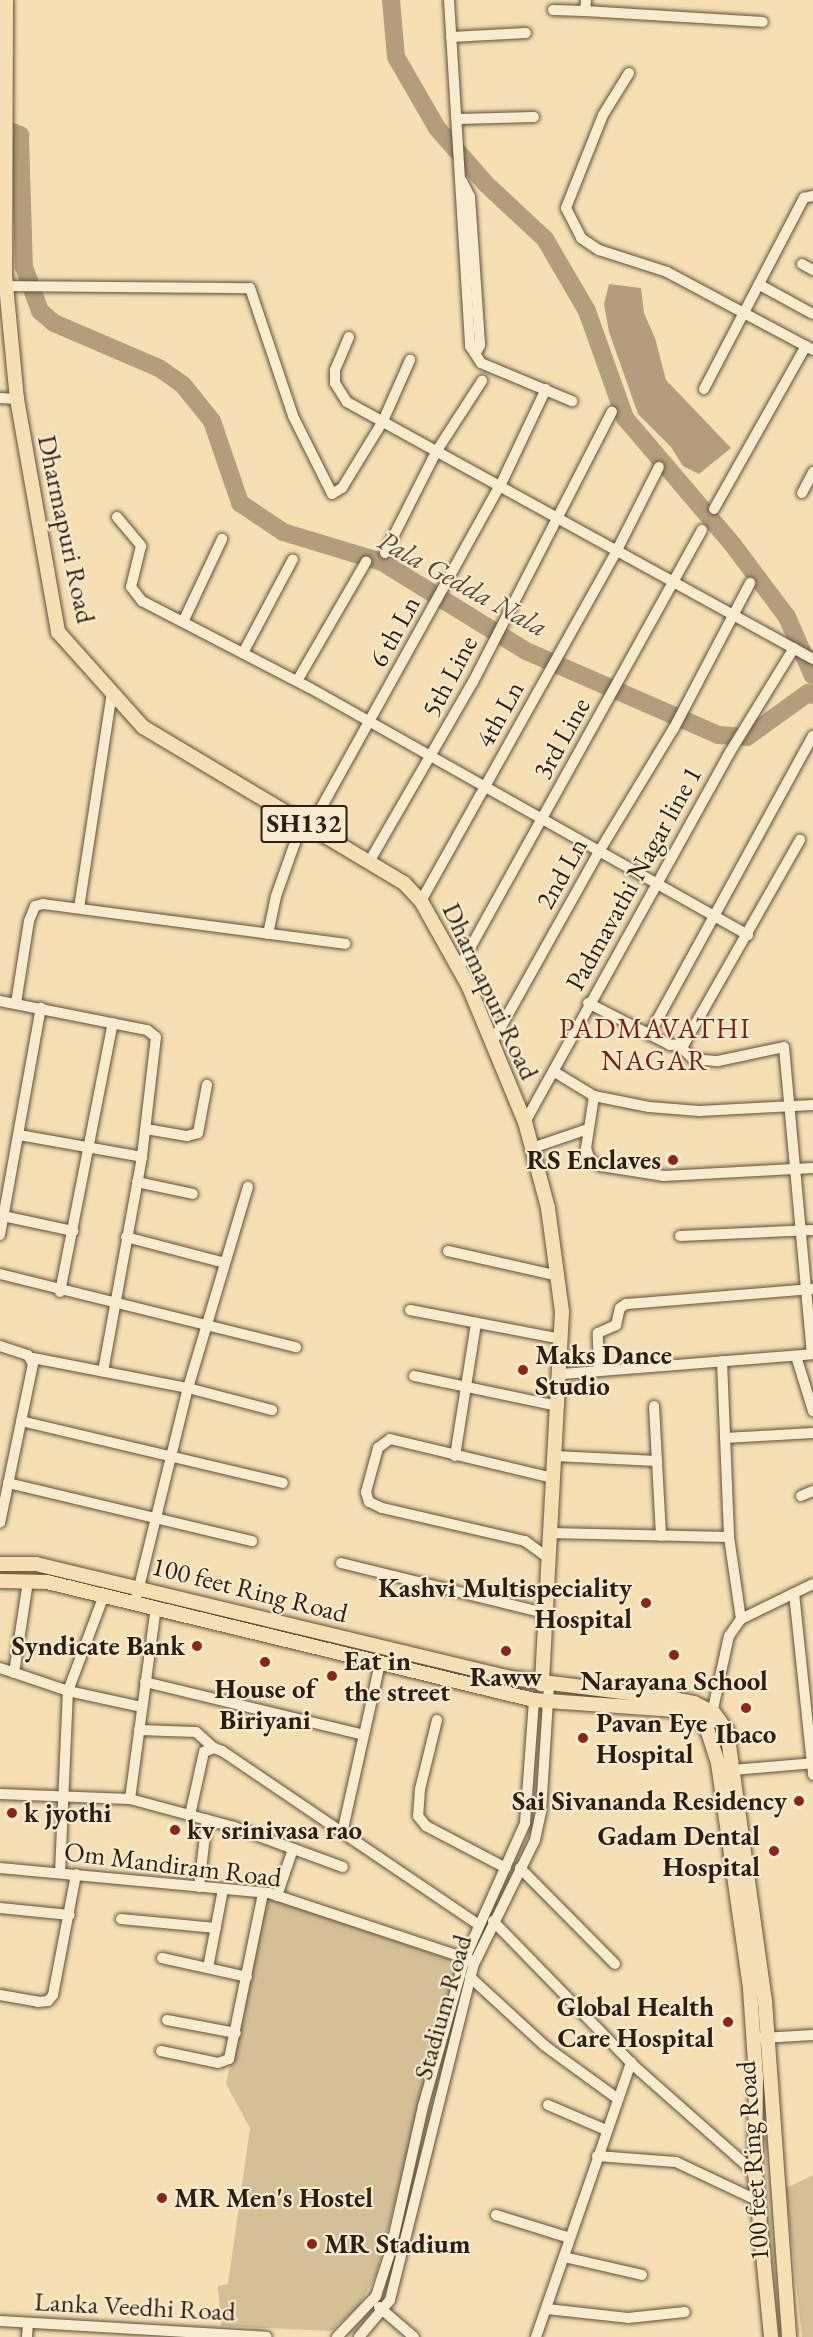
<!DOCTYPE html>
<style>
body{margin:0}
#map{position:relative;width:813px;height:2337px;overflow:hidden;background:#f6e0b3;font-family:"EB Garamond",serif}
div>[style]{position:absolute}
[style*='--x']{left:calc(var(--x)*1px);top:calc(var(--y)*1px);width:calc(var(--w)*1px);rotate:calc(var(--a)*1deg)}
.green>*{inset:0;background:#d4bf97}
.water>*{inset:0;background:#b29e7c}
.river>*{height:18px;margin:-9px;padding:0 9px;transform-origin:9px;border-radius:9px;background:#b29e7c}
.roads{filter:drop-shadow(0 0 2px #604e3a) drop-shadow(0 0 2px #604e3a)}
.minor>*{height:10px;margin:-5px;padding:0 5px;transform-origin:5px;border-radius:5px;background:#f9ebce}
.major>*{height:14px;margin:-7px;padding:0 7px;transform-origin:7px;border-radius:7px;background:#f6e0b3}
.dots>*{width:16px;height:16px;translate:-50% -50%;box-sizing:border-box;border:3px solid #f9ebce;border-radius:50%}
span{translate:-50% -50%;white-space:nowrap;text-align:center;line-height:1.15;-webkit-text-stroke:4.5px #f9ebce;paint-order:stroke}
.shield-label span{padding:2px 4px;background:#f9ebce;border:2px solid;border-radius:4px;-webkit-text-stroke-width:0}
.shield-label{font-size:26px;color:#2e1e11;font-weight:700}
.street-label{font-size:27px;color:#2e1e11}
.poi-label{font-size:27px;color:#2e1e11;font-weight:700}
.right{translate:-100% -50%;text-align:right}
.left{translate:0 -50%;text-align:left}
.water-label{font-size:28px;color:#5c4b36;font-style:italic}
.neighbourhood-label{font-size:28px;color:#7a1f14;letter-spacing:1.5px}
</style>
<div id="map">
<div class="green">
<i style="clip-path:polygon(266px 1897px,452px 1960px,456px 1966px,376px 2275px,359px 2306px,331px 2331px,221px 2326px,218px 2286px,228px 2284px,250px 2128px,226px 2084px)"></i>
<i style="clip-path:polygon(813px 2175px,813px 2337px,802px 2337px,786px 2188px)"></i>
</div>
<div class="water">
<i style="clip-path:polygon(609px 284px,641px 288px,644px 313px,655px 338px,666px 380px,731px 448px,699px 474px,683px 466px,671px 447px,638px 414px,609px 332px,604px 304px)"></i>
</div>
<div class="river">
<i style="--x:391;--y:0;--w:57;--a:85"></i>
<i style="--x:396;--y:57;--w:82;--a:60"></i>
<i style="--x:437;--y:128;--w:74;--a:48.8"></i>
<i style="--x:486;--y:184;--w:81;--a:43"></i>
<i style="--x:545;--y:239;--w:83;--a:59.7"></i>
<i style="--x:587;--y:311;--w:114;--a:70.4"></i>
<i style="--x:625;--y:418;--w:167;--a:49.6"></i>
<i style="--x:733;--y:545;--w:90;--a:53.1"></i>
<i style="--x:787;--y:617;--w:64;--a:66.2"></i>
<i style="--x:0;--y:127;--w:22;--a:22"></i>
<i style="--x:20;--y:135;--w:132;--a:88.3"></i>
<i style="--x:24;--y:267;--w:47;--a:70"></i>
<i style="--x:40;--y:311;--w:18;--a:41"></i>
<i style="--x:54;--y:323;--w:114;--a:23.2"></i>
<i style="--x:159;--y:368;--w:29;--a:35"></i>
<i style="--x:183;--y:385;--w:46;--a:51.1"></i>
<i style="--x:212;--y:421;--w:87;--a:71.1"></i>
<i style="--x:240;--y:503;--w:52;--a:34"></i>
<i style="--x:283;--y:532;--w:103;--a:16.9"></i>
<i style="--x:382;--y:562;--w:169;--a:31.7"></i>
<i style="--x:526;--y:651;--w:210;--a:23.6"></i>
<i style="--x:718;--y:735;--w:29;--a:4"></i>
<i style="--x:747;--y:737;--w:75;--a:-35.8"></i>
<i style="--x:808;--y:693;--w:5;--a:22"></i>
</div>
<div class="roads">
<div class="minor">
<i style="--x:449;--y:0;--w:347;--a:86.5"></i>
<i style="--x:470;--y:346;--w:20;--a:57"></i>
<i style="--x:481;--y:363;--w:99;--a:22.7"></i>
<i style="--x:586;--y:0;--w:11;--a:95"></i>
<i style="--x:585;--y:11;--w:178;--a:3.5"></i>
<i style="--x:553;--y:10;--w:32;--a:2"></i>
<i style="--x:451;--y:37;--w:75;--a:-3.1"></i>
<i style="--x:629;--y:73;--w:49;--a:121.8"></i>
<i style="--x:603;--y:115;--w:100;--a:111.7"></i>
<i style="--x:566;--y:208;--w:34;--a:63"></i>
<i style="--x:581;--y:238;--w:22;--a:34"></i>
<i style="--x:599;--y:250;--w:71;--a:17.9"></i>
<i style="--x:667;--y:272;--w:166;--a:28.1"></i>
<i style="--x:458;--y:119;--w:76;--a:-1.5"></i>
<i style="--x:462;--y:181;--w:18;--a:63"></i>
<i style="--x:470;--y:197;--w:148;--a:86.1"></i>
<i style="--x:480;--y:345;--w:9;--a:117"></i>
<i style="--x:802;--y:264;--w:13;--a:29"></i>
<i style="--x:760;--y:285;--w:60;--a:28.7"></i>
<i style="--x:6;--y:286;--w:244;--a:0.5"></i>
<i style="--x:250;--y:288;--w:135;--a:71.4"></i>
<i style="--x:293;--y:416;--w:87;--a:63.4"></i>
<i style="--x:332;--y:494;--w:12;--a:-31"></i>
<i style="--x:342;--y:488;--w:79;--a:-58.5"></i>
<i style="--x:383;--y:421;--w:67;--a:-66.1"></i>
<i style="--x:349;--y:337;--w:36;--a:113"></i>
<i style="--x:335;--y:370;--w:13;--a:90"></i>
<i style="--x:335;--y:383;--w:22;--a:58"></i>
<i style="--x:347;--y:402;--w:532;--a:28.88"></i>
<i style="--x:704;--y:389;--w:216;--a:-62.4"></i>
<i style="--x:804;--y:198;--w:9;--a:-13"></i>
<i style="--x:0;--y:398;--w:17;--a:3"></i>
<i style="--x:802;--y:493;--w:24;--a:-62"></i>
<i style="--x:714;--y:509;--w:187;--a:-60.6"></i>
<i style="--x:117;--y:517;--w:38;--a:50"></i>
<i style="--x:141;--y:546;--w:42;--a:103.7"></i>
<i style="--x:131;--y:587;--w:18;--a:52"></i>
<i style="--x:142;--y:601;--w:189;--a:27.4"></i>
<i style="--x:310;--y:688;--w:503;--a:29.42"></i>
<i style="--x:385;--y:553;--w:113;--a:-63.2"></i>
<i style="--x:436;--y:452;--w:85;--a:-57.1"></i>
<i style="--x:183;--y:622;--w:92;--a:-64.8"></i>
<i style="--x:243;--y:653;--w:106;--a:-62"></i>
<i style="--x:297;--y:681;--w:138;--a:-59.9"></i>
<i style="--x:310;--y:828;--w:393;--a:-61"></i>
<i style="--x:501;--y:484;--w:105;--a:-64.7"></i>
<i style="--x:369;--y:862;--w:208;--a:-60"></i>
<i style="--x:473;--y:682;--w:304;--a:-62.8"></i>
<i style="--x:421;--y:901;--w:402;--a:-60.8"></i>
<i style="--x:617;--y:550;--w:93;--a:-63.2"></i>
<i style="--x:79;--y:908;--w:219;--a:-81.3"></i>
<i style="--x:268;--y:934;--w:39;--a:-78"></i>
<i style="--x:276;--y:896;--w:77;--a:-70.4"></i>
<i style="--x:459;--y:968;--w:501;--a:-60.98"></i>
<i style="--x:0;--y:1001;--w:150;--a:11.2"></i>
<i style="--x:147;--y:1030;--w:11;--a:38"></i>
<i style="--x:156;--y:1037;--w:121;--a:96.7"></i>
<i style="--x:142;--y:1157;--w:218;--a:100.3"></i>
<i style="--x:16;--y:1003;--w:83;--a:-81"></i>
<i style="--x:29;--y:921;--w:16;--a:-68"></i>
<i style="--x:35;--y:906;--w:8;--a:-14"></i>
<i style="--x:43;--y:904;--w:305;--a:7.5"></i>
<i style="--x:588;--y:1003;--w:92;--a:27.1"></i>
<i style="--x:670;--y:1045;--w:14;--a:-4"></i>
<i style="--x:684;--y:1044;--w:235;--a:-60.4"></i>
<i style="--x:649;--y:1035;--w:341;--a:-61.3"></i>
<i style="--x:492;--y:1043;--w:221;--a:-60.8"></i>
<i style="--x:600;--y:850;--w:143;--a:-58.8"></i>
<i style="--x:674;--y:728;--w:164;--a:-62.3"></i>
<i style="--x:680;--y:1046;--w:18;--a:45"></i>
<i style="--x:693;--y:1059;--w:25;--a:5"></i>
<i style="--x:718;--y:1061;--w:67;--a:-12"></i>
<i style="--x:784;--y:1047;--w:308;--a:84.8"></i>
<i style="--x:553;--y:1071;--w:48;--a:31.4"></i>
<i style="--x:594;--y:1096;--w:56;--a:11.3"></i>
<i style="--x:649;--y:1107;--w:50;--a:4.6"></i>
<i style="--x:699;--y:1111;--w:114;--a:-3"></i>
<i style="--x:594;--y:1096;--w:53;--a:98.7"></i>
<i style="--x:586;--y:1148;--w:13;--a:72"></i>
<i style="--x:590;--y:1160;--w:13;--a:29"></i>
<i style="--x:601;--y:1166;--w:64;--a:9"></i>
<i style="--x:664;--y:1176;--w:149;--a:-3.1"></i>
<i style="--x:525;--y:1122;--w:423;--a:-61"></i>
<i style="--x:730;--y:752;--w:122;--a:-58.4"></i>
<i style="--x:146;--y:1129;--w:42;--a:9.7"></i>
<i style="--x:187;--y:1136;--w:11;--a:-15"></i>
<i style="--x:198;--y:1133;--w:49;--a:-79.4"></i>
<i style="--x:19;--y:1135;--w:125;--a:10.1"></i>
<i style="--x:532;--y:1148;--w:59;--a:-18.7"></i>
<i style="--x:137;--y:1182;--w:57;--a:12.1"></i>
<i style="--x:3;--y:1216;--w:72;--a:12.1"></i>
<i style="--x:0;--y:1235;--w:231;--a:-79.8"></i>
<i style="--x:680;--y:1236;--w:133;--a:-2.6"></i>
<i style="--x:126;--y:1237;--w:102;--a:14.7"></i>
<i style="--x:448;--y:1251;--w:114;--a:12.7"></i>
<i style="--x:0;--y:1274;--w:305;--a:13.9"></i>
<i style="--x:60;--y:1292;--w:274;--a:-78.9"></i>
<i style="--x:410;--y:1310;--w:155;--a:10.8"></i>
<i style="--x:0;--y:1346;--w:29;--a:18"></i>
<i style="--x:28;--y:1355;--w:10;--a:61"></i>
<i style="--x:33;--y:1364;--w:162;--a:101.7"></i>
<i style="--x:796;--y:1356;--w:58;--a:72.8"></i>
<i style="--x:33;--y:1358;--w:158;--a:11"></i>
<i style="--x:188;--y:1388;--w:87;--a:14.7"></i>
<i style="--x:722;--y:1361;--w:176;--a:87.7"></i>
<i style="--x:729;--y:1537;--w:83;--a:81.7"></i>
<i style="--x:599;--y:1371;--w:38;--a:-92"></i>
<i style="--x:598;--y:1333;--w:20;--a:-24"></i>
<i style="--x:616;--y:1325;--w:17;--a:-77"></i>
<i style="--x:620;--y:1308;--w:7;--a:-34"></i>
<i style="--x:626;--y:1304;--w:188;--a:-4.6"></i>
<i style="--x:561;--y:1374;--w:253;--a:-4.5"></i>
<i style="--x:414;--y:1376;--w:147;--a:11.8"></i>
<i style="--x:654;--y:1406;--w:130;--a:86.9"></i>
<i style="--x:21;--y:1421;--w:269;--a:13.3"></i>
<i style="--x:725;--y:1438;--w:88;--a:-3.3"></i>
<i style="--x:455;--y:1456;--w:135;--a:-81"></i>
<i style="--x:554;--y:1456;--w:103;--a:2.8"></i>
<i style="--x:8;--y:1483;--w:251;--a:13.4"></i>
<i style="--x:801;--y:1496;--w:13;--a:-23"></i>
<i style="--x:549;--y:1533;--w:180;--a:1.3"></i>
<i style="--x:547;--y:1557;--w:27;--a:-144"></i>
<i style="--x:525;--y:1541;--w:147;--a:-167"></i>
<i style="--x:382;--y:1508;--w:14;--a:-155"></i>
<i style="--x:369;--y:1502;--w:10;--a:-107"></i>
<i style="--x:366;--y:1492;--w:46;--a:-74.7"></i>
<i style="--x:378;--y:1448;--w:15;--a:-37"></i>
<i style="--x:390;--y:1439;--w:168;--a:13.5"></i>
<i style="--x:341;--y:1563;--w:209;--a:13.8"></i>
<i style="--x:794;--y:1593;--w:183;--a:84"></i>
<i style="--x:137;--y:1595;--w:213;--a:-76.2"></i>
<i style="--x:188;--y:1388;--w:210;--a:-73.4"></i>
<i style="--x:0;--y:1668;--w:72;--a:18.7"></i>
<i style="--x:68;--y:1691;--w:76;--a:12.2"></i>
<i style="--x:14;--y:1673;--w:93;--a:-81.3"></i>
<i style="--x:145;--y:1682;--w:225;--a:13.6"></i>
<i style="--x:437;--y:1720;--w:71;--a:103.8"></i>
<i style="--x:420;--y:1789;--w:27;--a:94"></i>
<i style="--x:418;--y:1816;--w:13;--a:51"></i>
<i style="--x:426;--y:1826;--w:90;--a:27.7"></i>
<i style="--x:139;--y:1730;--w:57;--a:2"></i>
<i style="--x:196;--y:1732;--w:24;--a:42"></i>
<i style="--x:708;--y:1732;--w:98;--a:-77.7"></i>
<i style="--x:729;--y:1636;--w:21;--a:-55"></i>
<i style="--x:741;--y:1619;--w:80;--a:-25.9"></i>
<i style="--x:732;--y:1770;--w:81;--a:-4.9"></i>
<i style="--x:0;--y:1794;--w:130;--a:2.2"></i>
<i style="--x:130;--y:1799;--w:108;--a:15.1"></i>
<i style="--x:234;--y:1827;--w:116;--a:20.2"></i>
<i style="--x:130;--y:1799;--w:194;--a:-82.3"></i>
<i style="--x:190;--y:1815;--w:65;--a:-77.5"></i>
<i style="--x:204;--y:1752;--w:11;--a:-22"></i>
<i style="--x:214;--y:1748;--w:9;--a:21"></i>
<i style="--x:222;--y:1751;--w:310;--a:34.1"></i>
<i style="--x:343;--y:1829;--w:169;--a:-77.4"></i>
<i style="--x:0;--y:1868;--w:270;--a:5.3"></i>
<i style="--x:269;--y:1893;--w:213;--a:18.3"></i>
<i style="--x:520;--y:1868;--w:135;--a:45.3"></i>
<i style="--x:60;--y:1873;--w:182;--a:-87.5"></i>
<i style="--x:68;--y:1691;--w:103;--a:-69.4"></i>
<i style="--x:199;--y:1887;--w:68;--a:-83.3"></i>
<i style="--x:277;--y:1896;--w:50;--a:-71.2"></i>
<i style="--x:0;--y:1908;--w:70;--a:5.7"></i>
<i style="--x:121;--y:1919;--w:95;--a:5.4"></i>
<i style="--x:493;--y:1921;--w:201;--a:45.8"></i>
<i style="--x:633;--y:2065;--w:163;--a:41.5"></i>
<i style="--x:162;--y:1958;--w:87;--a:12.6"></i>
<i style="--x:208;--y:1968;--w:80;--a:-79.2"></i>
<i style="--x:470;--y:1977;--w:102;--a:42.6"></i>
<i style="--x:545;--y:2046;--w:90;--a:36"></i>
<i style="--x:0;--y:1995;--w:39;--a:10"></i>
<i style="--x:38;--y:2002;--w:10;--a:-6"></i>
<i style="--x:48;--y:2001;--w:8;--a:-50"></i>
<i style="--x:53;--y:1995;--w:123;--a:-79.2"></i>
<i style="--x:167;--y:2020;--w:70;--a:10.7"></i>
<i style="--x:762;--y:2038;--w:51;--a:-3.4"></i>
<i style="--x:161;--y:2051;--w:58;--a:11.9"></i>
<i style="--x:218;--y:2063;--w:12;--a:-20"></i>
<i style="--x:229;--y:2059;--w:169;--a:-78.4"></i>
<i style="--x:548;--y:2105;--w:63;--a:23.3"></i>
<i style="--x:597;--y:2156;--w:79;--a:4.3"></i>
<i style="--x:676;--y:2162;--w:92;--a:25.2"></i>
<i style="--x:496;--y:2215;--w:77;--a:17.3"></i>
<i style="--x:564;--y:2257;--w:80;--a:13"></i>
<i style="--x:379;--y:2307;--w:46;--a:40.6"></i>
<i style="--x:547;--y:2309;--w:81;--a:6.3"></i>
<i style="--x:628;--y:2318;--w:57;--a:-6"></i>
<i style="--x:0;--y:2321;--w:267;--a:3.4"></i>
<i style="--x:27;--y:2337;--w:14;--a:-86"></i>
<i style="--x:337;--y:2337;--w:57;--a:-46.4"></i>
<i style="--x:376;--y:2296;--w:45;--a:-72"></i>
<i style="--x:390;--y:2253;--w:151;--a:-77.3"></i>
<i style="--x:423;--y:2106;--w:154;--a:-74.2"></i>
<i style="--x:465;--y:1958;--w:148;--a:-66"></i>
<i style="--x:525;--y:1823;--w:123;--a:-85.8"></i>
<i style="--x:359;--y:2337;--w:48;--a:-50"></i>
<i style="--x:390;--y:2300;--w:344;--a:-76"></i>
<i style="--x:473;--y:1966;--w:140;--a:-63.8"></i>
<i style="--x:535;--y:1840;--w:29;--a:-78"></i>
<i style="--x:541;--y:1812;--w:127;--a:-86.4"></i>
<i style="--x:536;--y:2337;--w:291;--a:-70.9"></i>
</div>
<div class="major">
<i style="--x:6;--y:0;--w:275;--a:90.2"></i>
<i style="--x:5;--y:275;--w:125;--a:84.5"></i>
<i style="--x:17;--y:399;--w:237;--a:80"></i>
<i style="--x:58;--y:632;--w:127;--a:48.2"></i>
<i style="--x:143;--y:727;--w:304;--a:30.9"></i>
<i style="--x:404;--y:883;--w:25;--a:47"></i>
<i style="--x:421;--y:901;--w:98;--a:60.8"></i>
<i style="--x:469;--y:987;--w:146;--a:67.5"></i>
<i style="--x:525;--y:1122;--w:89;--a:75"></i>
<i style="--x:548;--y:1208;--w:105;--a:82.3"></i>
<i style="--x:562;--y:1312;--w:373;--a:93.1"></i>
<i style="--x:0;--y:1564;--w:36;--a:0"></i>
<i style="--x:36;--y:1564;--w:488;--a:13.5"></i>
<i style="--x:511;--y:1678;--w:160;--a:7.2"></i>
<i style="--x:670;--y:1698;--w:25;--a:12"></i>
<i style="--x:694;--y:1703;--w:22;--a:27"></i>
<i style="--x:714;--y:1713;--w:22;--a:54"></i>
<i style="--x:727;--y:1731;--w:273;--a:82"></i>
<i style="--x:765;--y:2001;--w:337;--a:85.9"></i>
<i style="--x:0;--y:1581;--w:47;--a:1.2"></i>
<i style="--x:47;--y:1582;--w:501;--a:13.62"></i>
<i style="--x:534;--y:1700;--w:138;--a:4.1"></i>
<i style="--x:672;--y:1710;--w:28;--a:17"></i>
<i style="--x:699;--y:1718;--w:17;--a:57"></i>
<i style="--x:708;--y:1732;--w:33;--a:72"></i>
<i style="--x:718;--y:1763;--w:228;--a:81.9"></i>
<i style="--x:750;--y:1989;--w:87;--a:86.1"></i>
<i style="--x:756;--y:2076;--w:97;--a:90.6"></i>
<i style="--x:755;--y:2173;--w:165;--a:84.4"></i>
</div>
</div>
<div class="dots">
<i style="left:673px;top:1160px;background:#8f2418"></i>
<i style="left:523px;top:1370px;background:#8f2418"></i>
<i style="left:646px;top:1603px;background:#8f2418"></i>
<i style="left:197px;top:1646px;background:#8f2418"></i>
<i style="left:506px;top:1651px;background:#8f2418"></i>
<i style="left:674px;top:1655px;background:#8f2418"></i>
<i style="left:265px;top:1662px;background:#8f2418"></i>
<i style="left:332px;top:1676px;background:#8f2418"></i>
<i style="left:746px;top:1708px;background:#8f2418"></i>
<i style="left:583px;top:1738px;background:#8f2418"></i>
<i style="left:799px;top:1801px;background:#8f2418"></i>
<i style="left:12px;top:1813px;background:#8f2418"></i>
<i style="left:175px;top:1830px;background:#8f2418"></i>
<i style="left:774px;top:1851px;background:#8f2418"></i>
<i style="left:728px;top:2022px;background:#8f2418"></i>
<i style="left:162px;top:2198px;background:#8f2418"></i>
<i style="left:312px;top:2244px;background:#8f2418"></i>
</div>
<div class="shield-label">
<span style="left:304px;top:824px">SH132</span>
</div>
<div class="street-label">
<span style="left:67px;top:529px;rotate:78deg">Dharmapuri Road</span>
<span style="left:394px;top:631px;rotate:-61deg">6 th Ln</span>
<span style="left:449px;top:676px;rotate:-62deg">5th Line</span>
<span style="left:499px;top:714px;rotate:-61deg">4th Ln</span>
<span style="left:561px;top:738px;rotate:-61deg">3rd Line</span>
<span style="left:561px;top:873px;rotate:-61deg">2nd Ln</span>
<span style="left:633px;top:878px;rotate:-61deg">Padmavathi Nagar line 1</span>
<span style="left:491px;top:991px;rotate:65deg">Dharmapuri Road</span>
<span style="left:250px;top:1589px;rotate:14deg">100 feet Ring Road</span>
<span style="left:173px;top:1864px;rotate:7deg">Om Mandiram Road</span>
<span style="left:442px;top:2007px;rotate:-74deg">Stadium Road</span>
<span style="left:752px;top:2161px;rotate:-94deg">100 feet Ring Road</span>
<span style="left:135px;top:2306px;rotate:3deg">Lanka Veedhi Road</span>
</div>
<div class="poi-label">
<span class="right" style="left:661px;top:1160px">RS Enclaves</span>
<span class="left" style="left:535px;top:1370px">Maks Dance<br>Studio</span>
<span class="right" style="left:632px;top:1603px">Kashvi Multispeciality<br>Hospital</span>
<span class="right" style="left:185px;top:1646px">Syndicate Bank</span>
<span class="left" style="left:344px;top:1676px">Eat in<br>the street</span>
<span style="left:506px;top:1677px">Raww</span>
<span style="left:674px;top:1681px">Narayana School</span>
<span style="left:265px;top:1704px">House of<br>Biriyani</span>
<span class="left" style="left:596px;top:1738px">Pavan Eye<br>Hospital</span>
<span style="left:746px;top:1734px">Ibaco</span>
<span class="right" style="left:787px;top:1801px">Sai Sivananda Residency</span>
<span class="left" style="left:24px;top:1813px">k jyothi</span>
<span class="left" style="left:187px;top:1830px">kv srinivasa rao</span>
<span class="right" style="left:760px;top:1851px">Gadam Dental<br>Hospital</span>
<span class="right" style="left:714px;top:2022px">Global Health<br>Care Hospital</span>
<span class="left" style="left:174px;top:2198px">MR Men's Hostel</span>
<span class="left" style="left:324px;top:2244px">MR Stadium</span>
</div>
<div class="water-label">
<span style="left:463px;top:583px;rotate:29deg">Pala Gedda Nala</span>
</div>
<div class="neighbourhood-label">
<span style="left:655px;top:1044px">PADMAVATHI<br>NAGAR</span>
</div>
</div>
